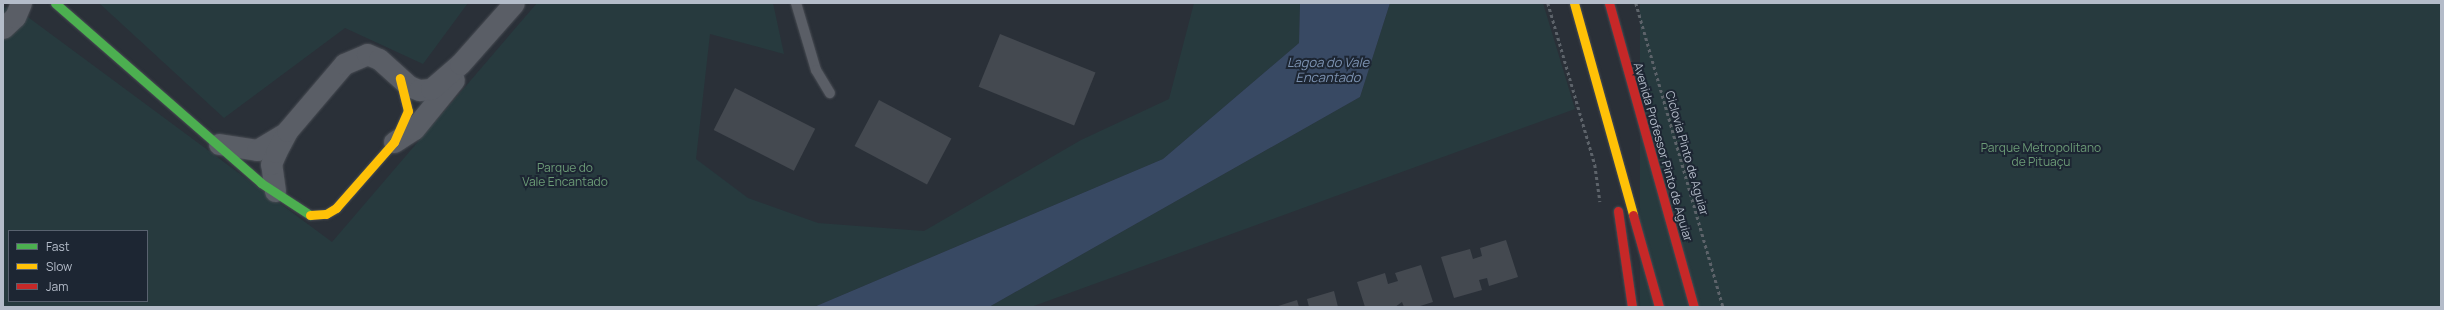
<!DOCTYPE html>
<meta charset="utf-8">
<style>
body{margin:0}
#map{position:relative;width:2444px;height:310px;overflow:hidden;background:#2a3038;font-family:Manrope,sans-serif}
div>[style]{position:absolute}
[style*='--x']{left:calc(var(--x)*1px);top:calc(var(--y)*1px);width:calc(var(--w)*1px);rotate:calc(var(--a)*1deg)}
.green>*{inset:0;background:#273a3e;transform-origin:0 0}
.water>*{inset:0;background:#384963}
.building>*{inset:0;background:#444950;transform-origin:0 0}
.path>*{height:2.5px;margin-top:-1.25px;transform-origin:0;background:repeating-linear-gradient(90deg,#5d636a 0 3px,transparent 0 6px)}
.roads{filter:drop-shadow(0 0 1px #484c53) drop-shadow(0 0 1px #484c53)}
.lane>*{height:10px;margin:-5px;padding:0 5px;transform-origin:5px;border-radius:5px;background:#5a5e66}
.street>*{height:21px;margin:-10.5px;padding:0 10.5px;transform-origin:10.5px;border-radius:10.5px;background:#5a5e66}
.fast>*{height:9px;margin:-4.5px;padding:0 4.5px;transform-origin:4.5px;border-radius:4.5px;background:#4caf50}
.slow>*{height:9px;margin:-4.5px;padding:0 4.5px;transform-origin:4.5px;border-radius:4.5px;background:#ffc107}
.jam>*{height:9px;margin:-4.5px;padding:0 4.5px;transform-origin:4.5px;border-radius:4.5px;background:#c62828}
span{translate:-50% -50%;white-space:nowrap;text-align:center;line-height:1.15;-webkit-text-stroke:4px #1d2633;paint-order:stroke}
.park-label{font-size:12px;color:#6b9a76}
.street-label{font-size:12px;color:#b4bcc9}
.water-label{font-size:13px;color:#7c92b1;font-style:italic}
.frame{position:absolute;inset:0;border:4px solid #b4bcc9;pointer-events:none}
.legend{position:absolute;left:8px;top:230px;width:140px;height:72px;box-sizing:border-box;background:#1d2633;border:1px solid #59626f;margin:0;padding:5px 7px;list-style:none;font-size:12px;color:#b4bcc9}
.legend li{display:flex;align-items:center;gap:8px;height:20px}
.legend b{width:20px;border:1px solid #59626f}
</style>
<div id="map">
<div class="green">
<i style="clip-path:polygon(99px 3px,468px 3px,423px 64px,345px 28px,224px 118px)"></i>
<i style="clip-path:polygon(evenodd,537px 3px,773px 3px,784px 54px,710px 34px,696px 159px,748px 198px,818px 223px,924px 231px,1081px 140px,1169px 99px,1194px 3px,1300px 3px,1299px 43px,1163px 159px,814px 307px,3px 307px,3px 8px,13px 6px,332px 242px,537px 3px,9px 231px,147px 231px,147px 301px,9px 301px,9px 231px)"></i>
<i style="clip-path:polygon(1390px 3px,1543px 3px,1575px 109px,1031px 307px,989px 307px,1360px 97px)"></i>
<i style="left:1640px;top:3px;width:801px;height:317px"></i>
</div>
<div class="water">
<i style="clip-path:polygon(1300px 3px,1390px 3px,1360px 97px,989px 307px,814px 307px,1163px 159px,1299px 43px)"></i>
</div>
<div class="building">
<i style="left:1000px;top:34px;width:103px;height:57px;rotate:22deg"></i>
<i style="left:735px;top:88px;width:90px;height:47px;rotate:27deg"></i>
<i style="left:879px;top:100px;width:82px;height:52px;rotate:28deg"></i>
<i style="clip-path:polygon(1506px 240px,1518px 277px,1489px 286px,1487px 278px,1479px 280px,1482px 290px,1454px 298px,1441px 257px,1470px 249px,1473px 259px,1482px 256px,1480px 248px)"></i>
<i style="clip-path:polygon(1421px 265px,1433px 302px,1417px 307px,1404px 307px,1402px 302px,1395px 307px,1365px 307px,1357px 282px,1385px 273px,1388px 284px,1398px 281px,1395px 273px)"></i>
<i style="clip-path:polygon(1334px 291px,1338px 307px,1309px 307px,1307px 299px)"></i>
<i style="clip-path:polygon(1297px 300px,1299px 307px,1275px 307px)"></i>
</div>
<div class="path">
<i style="--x:1548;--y:3;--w:169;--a:73.8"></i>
<i style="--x:1595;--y:165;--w:37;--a:82"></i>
<i style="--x:1636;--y:3;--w:316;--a:74"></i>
</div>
<div class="roads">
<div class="lane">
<i style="--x:796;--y:3;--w:70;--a:73.4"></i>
<i style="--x:816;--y:70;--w:27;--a:59"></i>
</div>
<div class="street">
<i style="--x:3;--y:28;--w:16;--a:-43"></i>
<i style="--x:15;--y:17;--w:15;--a:-67"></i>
<i style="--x:394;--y:142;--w:24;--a:-33"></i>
<i style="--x:414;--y:129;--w:63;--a:-50.8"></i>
<i style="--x:219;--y:144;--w:38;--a:9"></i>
<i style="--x:257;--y:150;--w:33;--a:-31"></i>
<i style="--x:275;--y:191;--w:27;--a:-98"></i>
<i style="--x:271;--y:164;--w:13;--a:-67"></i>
<i style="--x:276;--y:152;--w:24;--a:-62"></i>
<i style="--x:287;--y:131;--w:88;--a:-49.6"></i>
<i style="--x:344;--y:64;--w:25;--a:-23"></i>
<i style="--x:367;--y:54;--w:13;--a:23"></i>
<i style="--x:379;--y:59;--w:40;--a:42"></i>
<i style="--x:409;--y:86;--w:11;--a:22"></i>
<i style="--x:419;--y:90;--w:12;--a:-5"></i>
<i style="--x:431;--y:89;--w:38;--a:-41"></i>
<i style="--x:460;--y:64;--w:81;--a:-48.5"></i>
</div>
<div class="fast">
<i style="--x:55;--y:3;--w:274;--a:41.1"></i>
<i style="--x:261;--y:183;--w:59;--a:33.1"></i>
</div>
<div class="slow">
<i style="--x:1574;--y:3;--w:220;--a:74.4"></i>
<i style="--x:310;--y:215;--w:16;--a:-4"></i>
<i style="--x:326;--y:214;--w:12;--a:-31"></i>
<i style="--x:336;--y:208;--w:88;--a:-48.7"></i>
<i style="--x:394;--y:142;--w:34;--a:-66"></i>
<i style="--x:408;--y:111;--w:34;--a:-104"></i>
</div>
<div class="jam">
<i style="--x:1609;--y:3;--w:316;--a:74.4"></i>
<i style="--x:1618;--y:211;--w:97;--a:81.7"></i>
<i style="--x:1633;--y:215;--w:96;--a:74.2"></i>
</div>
</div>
<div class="park-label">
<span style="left:2041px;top:155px">Parque Metropolitano<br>de Pituaçu</span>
<span style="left:565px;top:175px">Parque do<br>Vale Encantado</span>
</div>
<div class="street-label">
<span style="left:1663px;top:152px;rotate:74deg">Avenida Professor Pinto de Aguiar</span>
<span style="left:1687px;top:153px;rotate:74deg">Ciclovia Pinto de Aguiar</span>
</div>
<div class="water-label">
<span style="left:1328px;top:70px">Lagoa do Vale<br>Encantado</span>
</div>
<div class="frame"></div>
<ul class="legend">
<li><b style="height:5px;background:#4caf50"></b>Fast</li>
<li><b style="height:5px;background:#ffc107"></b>Slow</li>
<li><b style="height:5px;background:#c62828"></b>Jam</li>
</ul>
</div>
